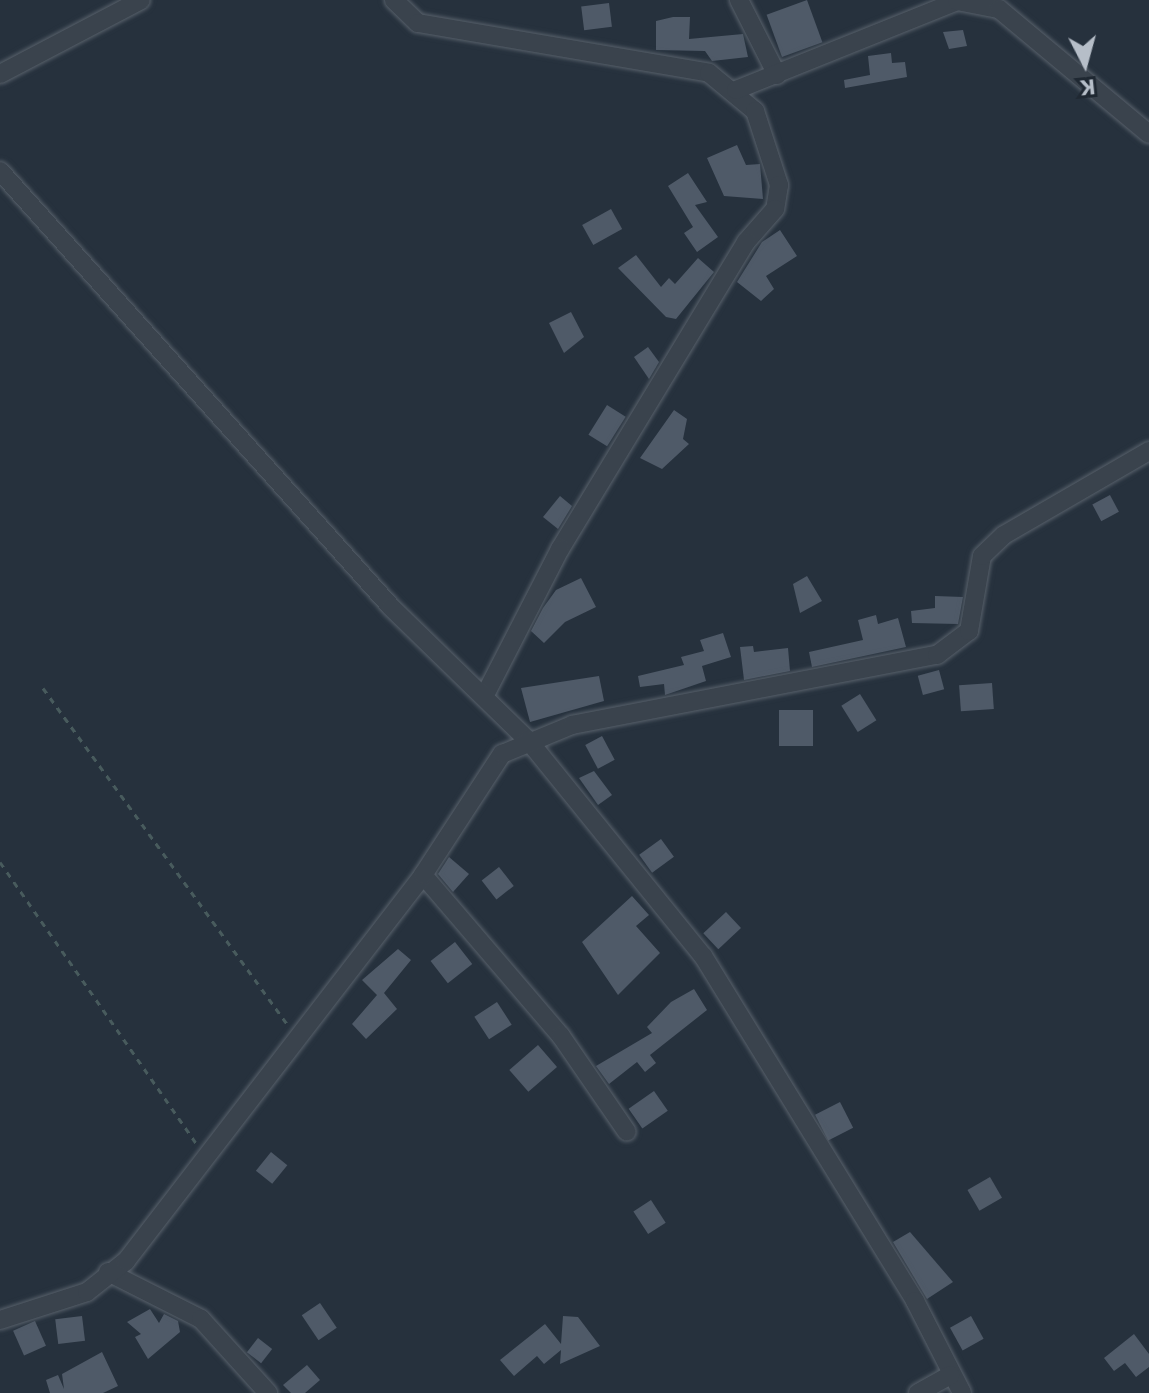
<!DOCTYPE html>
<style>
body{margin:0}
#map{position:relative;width:1149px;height:1393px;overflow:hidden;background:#26313d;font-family:Commissioner,sans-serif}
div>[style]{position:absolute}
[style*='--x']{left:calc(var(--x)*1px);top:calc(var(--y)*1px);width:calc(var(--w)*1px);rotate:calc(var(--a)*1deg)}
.building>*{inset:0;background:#4f5a68;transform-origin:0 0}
.path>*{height:3px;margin-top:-1.5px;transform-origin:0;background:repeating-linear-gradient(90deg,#485b5d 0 6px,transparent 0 12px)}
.roads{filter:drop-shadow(0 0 2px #58616b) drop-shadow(0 0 2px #58616b)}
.street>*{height:18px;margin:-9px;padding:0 9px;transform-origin:9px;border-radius:9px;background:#3a434d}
span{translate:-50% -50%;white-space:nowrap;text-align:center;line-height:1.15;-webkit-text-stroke:6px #1f2832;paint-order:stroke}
.north{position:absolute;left:1045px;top:24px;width:80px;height:80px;-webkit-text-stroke:6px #1f2832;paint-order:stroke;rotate:174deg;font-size:22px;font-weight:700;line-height:32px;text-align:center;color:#b6bec8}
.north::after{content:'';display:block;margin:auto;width:28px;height:36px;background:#b6bec8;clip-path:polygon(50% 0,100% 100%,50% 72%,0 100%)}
</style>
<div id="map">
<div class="building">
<i style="left:807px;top:0;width:45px;height:43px;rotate:70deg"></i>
<i style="left:609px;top:3px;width:24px;height:28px;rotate:83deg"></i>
<i style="clip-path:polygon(673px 17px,690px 17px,689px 39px,743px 34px,748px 57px,712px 61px,705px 51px,656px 50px,656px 21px)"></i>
<i style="clip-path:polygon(963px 30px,967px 46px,949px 49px,943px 32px)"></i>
<i style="clip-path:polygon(891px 53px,892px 63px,905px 62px,907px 77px,845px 88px,844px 80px,870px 75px,868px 56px)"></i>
<i style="clip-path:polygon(737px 145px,746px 165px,760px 164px,763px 199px,724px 196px,707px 158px)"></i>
<i style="clip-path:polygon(688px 173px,707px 202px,695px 205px,718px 237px,697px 252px,684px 233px,693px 227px,668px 186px)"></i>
<i style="left:611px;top:209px;width:23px;height:33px;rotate:61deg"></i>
<i style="clip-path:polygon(780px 230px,797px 256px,766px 276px,774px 289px,761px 301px,737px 282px,762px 242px)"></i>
<i style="clip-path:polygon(636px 255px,661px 287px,669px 278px,675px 284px,698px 258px,714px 272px,676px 319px,666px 317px,618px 268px)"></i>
<i style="clip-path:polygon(571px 312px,584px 337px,564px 353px,549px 323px)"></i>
<i style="clip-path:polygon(648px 347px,659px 362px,649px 379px,634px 357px)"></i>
<i style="left:607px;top:405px;width:22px;height:35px;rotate:32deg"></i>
<i style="clip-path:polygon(674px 410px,687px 419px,683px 439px,689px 444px,662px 469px,640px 458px)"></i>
<i style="left:1110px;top:495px;width:19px;height:20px;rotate:62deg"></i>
<i style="clip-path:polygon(560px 496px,572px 506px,558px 529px,543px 517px)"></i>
<i style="clip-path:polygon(807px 576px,822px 601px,800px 613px,793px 584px)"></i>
<i style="clip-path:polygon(581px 578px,596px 607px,565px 622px,544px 643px,531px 631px,543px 608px,556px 590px)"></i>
<i style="clip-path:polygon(935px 596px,963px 597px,958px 624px,912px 623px,911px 611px,935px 608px)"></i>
<i style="clip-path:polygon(876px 615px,878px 624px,898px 618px,906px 647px,812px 667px,809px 652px,863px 640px,858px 620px)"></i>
<i style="clip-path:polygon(723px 633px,731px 657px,702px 666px,706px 681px,665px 695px,664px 684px,640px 687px,638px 676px,684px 665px,681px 657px,704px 651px,700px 640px)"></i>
<i style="clip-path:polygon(753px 646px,754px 652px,788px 648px,790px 671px,744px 680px,740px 647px)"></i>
<i style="left:939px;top:670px;width:20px;height:22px;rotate:75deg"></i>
<i style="clip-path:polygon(599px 676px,604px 701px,530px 722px,521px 688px)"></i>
<i style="left:992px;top:683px;width:26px;height:33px;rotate:86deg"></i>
<i style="left:860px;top:694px;width:31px;height:22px;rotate:58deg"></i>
<i style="left:779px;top:710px;width:34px;height:36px"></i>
<i style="left:602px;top:736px;width:27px;height:19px;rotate:62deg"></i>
<i style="clip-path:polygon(594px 771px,612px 795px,598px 805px,579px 778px)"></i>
<i style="left:661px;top:839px;width:22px;height:27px;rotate:54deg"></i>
<i style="clip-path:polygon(449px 857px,469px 874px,453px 892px,438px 874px)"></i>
<i style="left:499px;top:867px;width:24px;height:22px;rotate:52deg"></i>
<i style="clip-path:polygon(632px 896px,649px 915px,636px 926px,660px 953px,618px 995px,582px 942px)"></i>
<i style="left:726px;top:912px;width:22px;height:31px;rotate:47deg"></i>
<i style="left:455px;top:942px;width:28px;height:31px;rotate:52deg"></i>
<i style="clip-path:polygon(398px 949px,411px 960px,384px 993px,397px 1009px,366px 1039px,352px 1024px,377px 995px,362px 980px)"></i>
<i style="clip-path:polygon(694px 989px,707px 1010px,650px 1055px,656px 1063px,645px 1072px,637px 1062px,609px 1084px,596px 1066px,652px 1033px,647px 1027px,671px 1002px)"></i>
<i style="left:497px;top:1002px;width:27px;height:27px;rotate:57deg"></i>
<i style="left:538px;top:1045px;width:29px;height:38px;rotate:49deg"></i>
<i style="left:654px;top:1091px;width:24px;height:31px;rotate:55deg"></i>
<i style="left:840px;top:1102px;width:29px;height:28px;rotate:63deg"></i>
<i style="left:271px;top:1152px;width:21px;height:24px;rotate:39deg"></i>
<i style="left:990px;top:1177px;width:24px;height:26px;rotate:60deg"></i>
<i style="left:651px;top:1200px;width:27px;height:21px;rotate:57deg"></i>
<i style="clip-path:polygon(910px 1232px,953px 1282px,927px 1299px,893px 1242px)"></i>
<i style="left:320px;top:1303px;width:30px;height:22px;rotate:56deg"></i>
<i style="clip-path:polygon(150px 1309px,159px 1323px,164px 1314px,178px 1321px,180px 1332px,148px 1359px,135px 1337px,141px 1334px,127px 1322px)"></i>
<i style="left:82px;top:1316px;width:25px;height:27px;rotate:83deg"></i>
<i style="clip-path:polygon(563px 1316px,578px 1317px,600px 1346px,560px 1364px,561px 1350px,544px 1364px,537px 1356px,514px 1376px,500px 1360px,545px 1324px,561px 1344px)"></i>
<i style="left:971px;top:1316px;width:26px;height:24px;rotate:61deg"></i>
<i style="left:35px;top:1321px;width:27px;height:24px;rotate:66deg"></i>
<i style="clip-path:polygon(1134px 1334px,1149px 1354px,1149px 1367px,1136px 1377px,1125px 1363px,1114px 1371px,1104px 1358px)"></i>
<i style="left:258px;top:1338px;width:18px;height:18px;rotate:38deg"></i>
<i style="clip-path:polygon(102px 1352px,118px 1386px,103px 1393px,50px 1393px,46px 1380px,58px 1375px,64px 1389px,62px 1374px)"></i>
<i style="clip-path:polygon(307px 1365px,320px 1380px,305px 1393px,291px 1393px,283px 1385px)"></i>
</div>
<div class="path">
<i style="--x:43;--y:688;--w:418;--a:54"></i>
<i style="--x:0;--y:862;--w:343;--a:55.1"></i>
</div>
<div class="roads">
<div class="street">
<i style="--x:394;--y:0;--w:33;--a:44"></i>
<i style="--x:418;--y:23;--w:295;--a:9.7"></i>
<i style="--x:709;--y:73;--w:60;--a:39.6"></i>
<i style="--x:755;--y:111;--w:78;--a:72"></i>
<i style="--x:779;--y:185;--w:24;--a:99"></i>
<i style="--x:775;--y:209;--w:44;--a:131.3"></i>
<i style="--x:746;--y:242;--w:359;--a:121.2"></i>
<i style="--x:560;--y:549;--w:164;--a:117.2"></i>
<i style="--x:739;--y:0;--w:84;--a:63.1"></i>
<i style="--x:0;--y:74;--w:159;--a:-27.7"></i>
<i style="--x:736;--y:90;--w:238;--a:-21.9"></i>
<i style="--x:957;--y:1;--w:43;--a:10.8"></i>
<i style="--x:999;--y:9;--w:195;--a:39.8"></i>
<i style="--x:0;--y:171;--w:586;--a:48.11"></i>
<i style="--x:391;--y:607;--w:191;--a:44.2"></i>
<i style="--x:528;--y:740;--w:278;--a:51"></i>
<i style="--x:703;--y:956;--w:405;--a:58.4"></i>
<i style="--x:915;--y:1301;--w:103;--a:62.9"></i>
<i style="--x:423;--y:875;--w:212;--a:49.4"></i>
<i style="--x:561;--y:1036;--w:116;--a:55.5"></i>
<i style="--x:108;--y:1272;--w:104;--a:26.8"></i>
<i style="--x:201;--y:1319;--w:100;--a:47.8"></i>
<i style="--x:0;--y:1320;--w:91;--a:-17.8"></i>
<i style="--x:87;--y:1292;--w:50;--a:-38.5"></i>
<i style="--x:126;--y:1261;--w:487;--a:-52.4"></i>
<i style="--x:423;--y:875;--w:145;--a:-56.9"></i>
<i style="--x:502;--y:754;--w:76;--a:-22.5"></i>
<i style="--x:572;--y:725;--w:372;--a:-10.9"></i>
<i style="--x:937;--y:655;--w:40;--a:-37"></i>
<i style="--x:969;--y:631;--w:76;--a:-80.2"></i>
<i style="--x:982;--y:556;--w:30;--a:-44"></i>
<i style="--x:1004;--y:535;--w:168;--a:-30.1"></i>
<i style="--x:918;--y:1393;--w:37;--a:-29"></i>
</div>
</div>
<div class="north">K</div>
</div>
